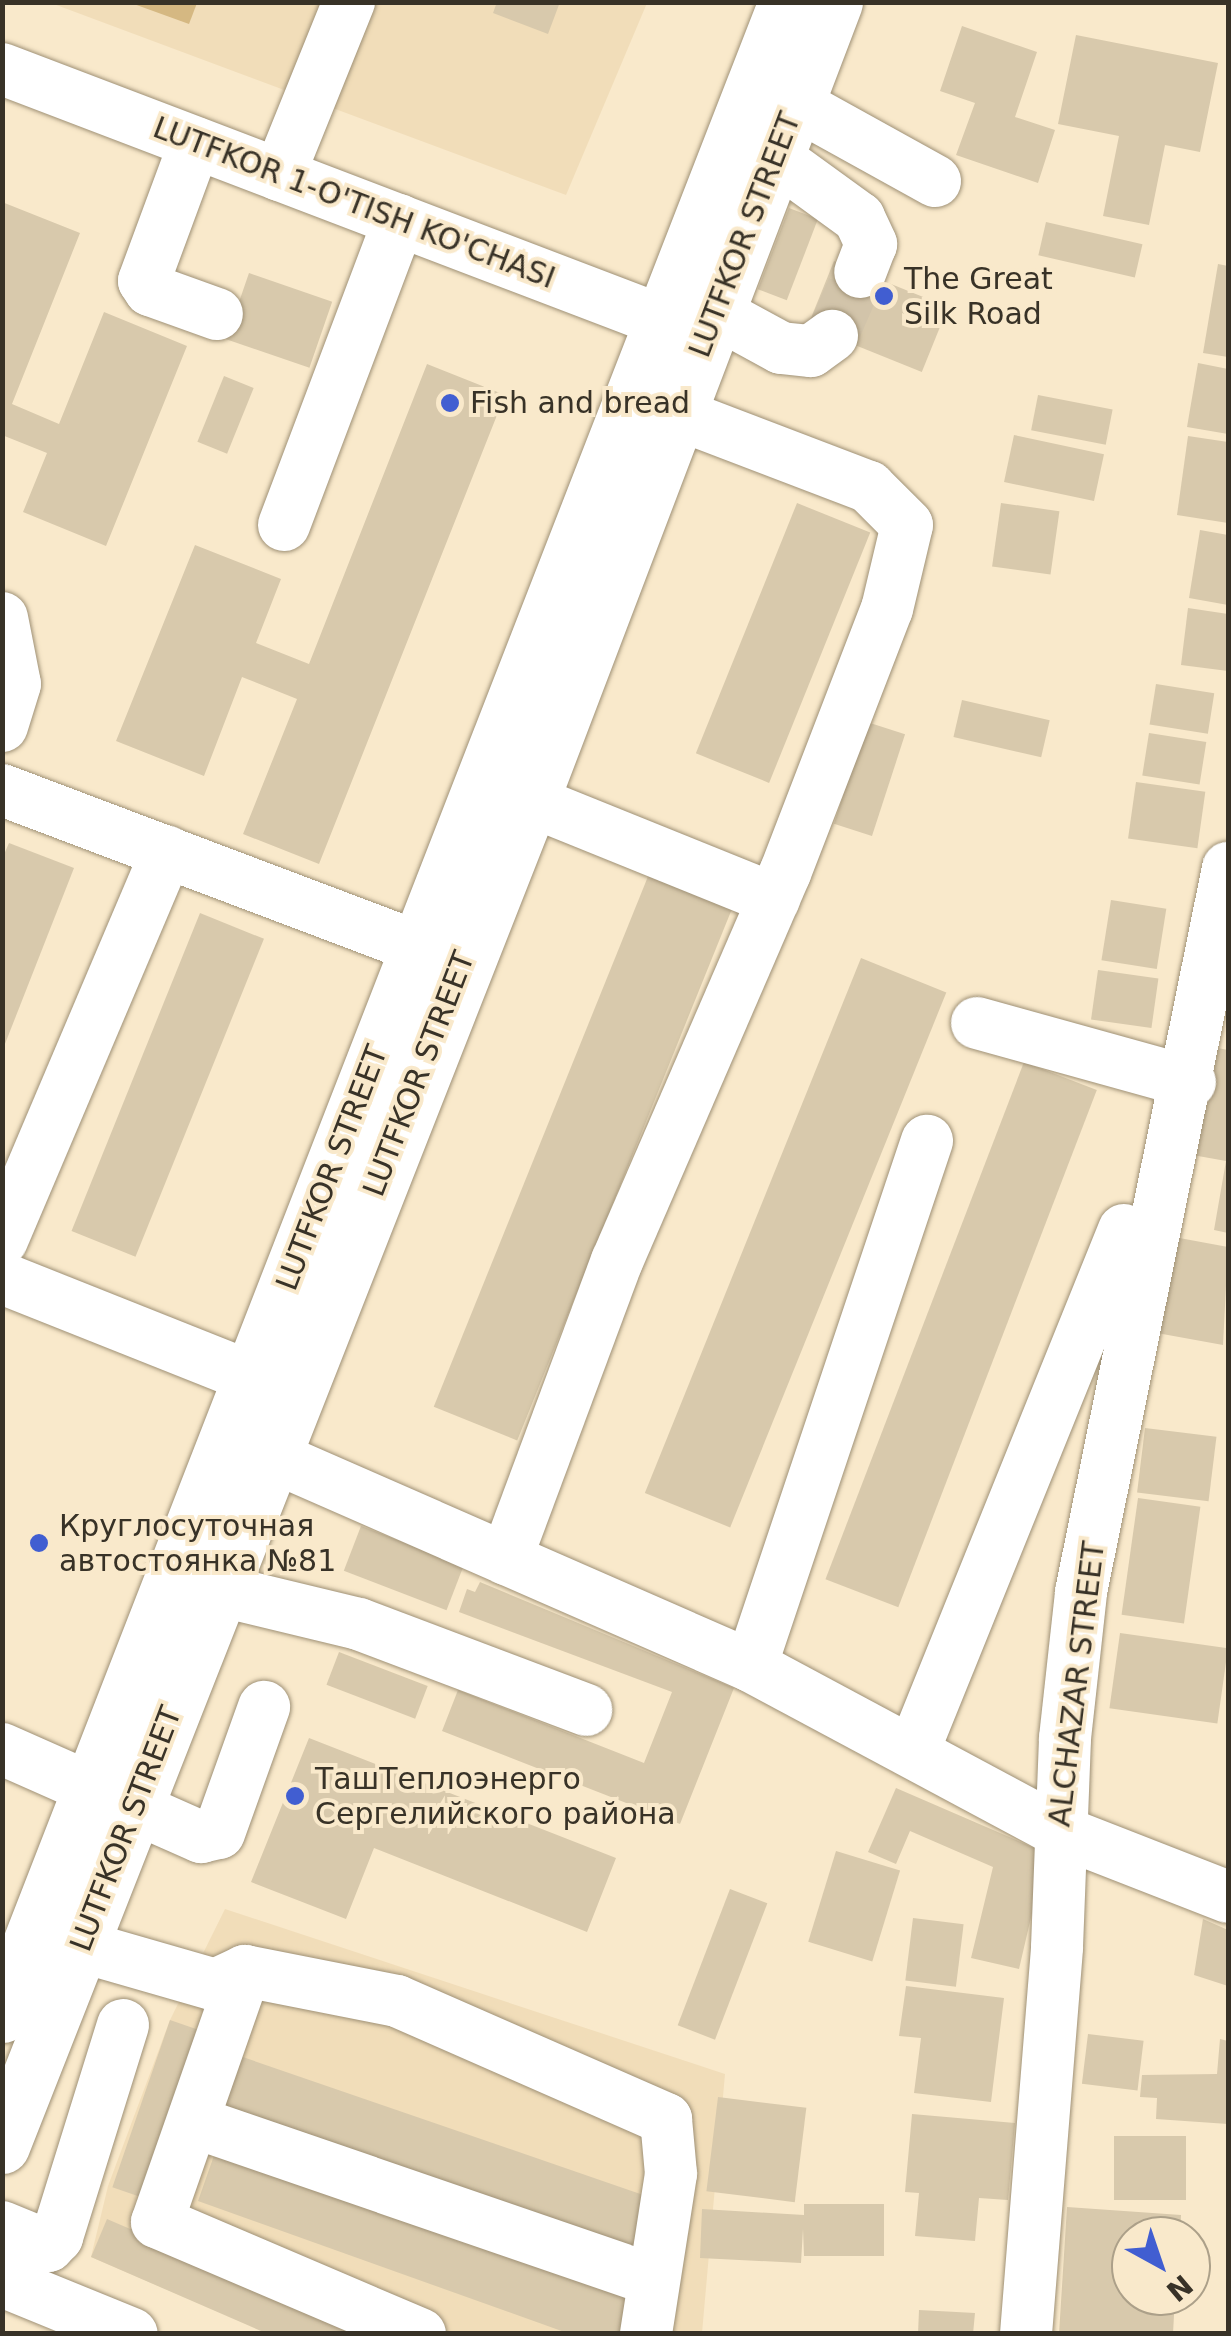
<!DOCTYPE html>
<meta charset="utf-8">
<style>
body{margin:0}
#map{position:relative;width:1231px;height:2336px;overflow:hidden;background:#f9e9cb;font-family:"DejaVu Sans",sans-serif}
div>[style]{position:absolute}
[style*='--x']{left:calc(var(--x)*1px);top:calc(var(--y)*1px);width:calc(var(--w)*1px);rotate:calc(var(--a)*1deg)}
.built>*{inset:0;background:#f1ddb9}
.green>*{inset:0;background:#d5b882}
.building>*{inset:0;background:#d8c9ac;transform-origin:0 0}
.minor-tunnel>*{height:52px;margin-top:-26px;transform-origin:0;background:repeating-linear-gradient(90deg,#d2c4aa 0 52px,transparent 0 78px)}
.roads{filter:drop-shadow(0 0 2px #9f9176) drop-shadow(0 0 2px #9f9176)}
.minor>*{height:52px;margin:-26px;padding:0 26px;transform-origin:26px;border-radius:26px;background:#fff}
.major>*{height:55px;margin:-27.5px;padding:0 27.5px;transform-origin:27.5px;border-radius:27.5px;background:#fff}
.dots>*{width:28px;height:28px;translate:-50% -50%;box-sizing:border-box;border:5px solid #f9e9cb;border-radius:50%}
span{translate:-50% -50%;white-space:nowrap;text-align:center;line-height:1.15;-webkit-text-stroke:8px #f9e9cb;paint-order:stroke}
.street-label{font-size:30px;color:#383227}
.poi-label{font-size:30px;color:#383227}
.left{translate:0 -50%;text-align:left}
.frame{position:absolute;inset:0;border:5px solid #383227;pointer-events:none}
.north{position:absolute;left:1111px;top:2216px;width:100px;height:100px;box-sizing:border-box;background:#f9e9cb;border:2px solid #aca089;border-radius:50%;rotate:140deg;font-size:28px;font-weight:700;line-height:40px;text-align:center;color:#383227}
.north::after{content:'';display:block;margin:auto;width:35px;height:45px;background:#415ed1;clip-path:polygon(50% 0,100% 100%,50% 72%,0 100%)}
</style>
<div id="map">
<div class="built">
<i style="clip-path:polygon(51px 3px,647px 3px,566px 195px)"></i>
<i style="clip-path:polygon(225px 1909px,725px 2074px,702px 2333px,268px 2333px,91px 2257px,108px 2186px,170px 2020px)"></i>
</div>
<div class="green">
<i style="clip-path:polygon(131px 3px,197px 3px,189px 24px)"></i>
</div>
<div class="building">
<i style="clip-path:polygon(497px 2px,560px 2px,548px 34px,493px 13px)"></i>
<i style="clip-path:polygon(962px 26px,1037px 52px,1015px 117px,1055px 130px,1038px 183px,956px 155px,975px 103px,940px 91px)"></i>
<i style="clip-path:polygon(1076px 35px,1218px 63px,1200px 152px,1165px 145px,1149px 225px,1103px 216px,1119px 136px,1058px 124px)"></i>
<i style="clip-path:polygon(2px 202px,80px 233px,12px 404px,59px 424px,104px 312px,187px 346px,106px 546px,23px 512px,47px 453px,2px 435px)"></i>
<i style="left:789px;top:208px;width:31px;height:87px;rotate:21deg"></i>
<i style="left:1046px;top:222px;width:99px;height:34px;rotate:13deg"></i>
<i style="left:834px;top:261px;width:123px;height:70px;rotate:22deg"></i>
<i style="clip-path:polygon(1218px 264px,1228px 266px,1228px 357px,1203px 353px)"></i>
<i style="left:249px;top:273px;width:88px;height:70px;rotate:19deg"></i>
<i style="clip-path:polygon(1198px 363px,1228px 369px,1228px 434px,1187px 427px)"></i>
<i style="clip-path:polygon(427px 364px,505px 395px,319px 864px,243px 834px,297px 699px,242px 677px,204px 776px,116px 741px,195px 545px,281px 579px,256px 643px,309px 664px)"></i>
<i style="left:224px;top:376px;width:32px;height:71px;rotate:22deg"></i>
<i style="left:1038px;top:395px;width:76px;height:36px;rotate:11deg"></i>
<i style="left:1014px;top:435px;width:92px;height:48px;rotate:12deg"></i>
<i style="clip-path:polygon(1188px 436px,1228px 442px,1228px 523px,1177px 515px)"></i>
<i style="left:797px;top:503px;width:79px;height:270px;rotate:22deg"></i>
<i style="left:1001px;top:503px;width:59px;height:64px;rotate:8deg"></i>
<i style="clip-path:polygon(1200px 530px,1228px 535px,1228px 605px,1189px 598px)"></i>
<i style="clip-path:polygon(1188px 608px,1228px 614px,1228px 671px,1181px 665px)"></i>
<i style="left:1156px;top:684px;width:59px;height:41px;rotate:9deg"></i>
<i style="left:962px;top:700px;width:90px;height:38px;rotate:13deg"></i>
<i style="left:867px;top:722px;width:40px;height:107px;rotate:18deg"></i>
<i style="left:1149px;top:733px;width:58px;height:43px;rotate:9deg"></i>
<i style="left:1136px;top:782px;width:70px;height:57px;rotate:8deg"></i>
<i style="clip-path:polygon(9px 843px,74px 868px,3px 1049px,2px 859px)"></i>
<i style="left:651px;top:869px;width:90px;height:580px;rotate:22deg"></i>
<i style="left:1111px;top:900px;width:56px;height:61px;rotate:9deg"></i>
<i style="left:200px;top:913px;width:69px;height:343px;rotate:22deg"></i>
<i style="left:861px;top:958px;width:92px;height:577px;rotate:22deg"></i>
<i style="left:1098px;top:970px;width:61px;height:50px;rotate:8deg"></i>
<i style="clip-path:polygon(1207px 1046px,1228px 1050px,1228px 1233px,1214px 1230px,1226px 1161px,1187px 1154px)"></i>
<i style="left:1024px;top:1062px;width:78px;height:554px;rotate:21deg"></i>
<i style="clip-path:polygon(1174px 1237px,1228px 1247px,1223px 1345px,1157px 1333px)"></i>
<i style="left:1145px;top:1428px;width:72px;height:65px;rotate:7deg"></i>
<i style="left:1138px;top:1498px;width:63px;height:118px;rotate:8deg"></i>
<i style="left:361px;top:1526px;width:110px;height:48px;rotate:21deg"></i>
<i style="clip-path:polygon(480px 1582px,734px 1688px,680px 1824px,442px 1731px,458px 1690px,644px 1763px,672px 1692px,459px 1612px,467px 1589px,475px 1592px)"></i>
<i style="left:1120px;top:1633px;width:109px;height:76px;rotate:8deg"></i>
<i style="left:339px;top:1652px;width:95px;height:35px;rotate:21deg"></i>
<i style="clip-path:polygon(309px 1738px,616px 1858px,587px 1932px,374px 1848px,346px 1919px,251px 1882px)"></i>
<i style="clip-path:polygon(896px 1788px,1046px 1853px,1019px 1969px,971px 1958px,993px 1867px,910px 1831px,896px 1864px,868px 1852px)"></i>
<i style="left:836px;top:1851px;width:67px;height:95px;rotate:17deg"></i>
<i style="left:730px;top:1889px;width:40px;height:146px;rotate:21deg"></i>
<i style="left:913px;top:1918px;width:51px;height:63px;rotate:7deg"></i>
<i style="clip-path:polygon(1203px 1919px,1228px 1930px,1228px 1986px,1194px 1975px)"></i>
<i style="clip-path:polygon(906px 1986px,1004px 1998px,991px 2102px,914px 2093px,921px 2038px,899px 2036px)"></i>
<i style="left:170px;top:2020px;width:39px;height:177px;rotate:19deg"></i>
<i style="left:1088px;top:2034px;width:56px;height:50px;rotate:7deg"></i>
<i style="clip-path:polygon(1220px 2039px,1228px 2041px,1228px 2124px,1156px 2119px,1157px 2098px,1140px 2097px,1142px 2075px,1217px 2074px)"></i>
<i style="left:234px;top:2054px;width:442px;height:56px;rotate:19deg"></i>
<i style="left:718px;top:2097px;width:89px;height:95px;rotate:7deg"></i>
<i style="clip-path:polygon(912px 2114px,1015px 2123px,1008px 2200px,979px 2198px,975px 2241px,915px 2236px,919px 2193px,905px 2192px)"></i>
<i style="left:1114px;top:2136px;width:72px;height:64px"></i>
<i style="clip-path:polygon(217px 2147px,641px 2298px,628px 2334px,570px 2334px,198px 2201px)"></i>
<i style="clip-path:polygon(804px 2204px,884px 2204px,884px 2256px,804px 2256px,803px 2229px,801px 2263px,700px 2258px,702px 2209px,804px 2215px)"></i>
<i style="clip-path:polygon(1067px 2207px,1181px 2215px,1180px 2236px,1131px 2236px,1131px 2296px,1175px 2296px,1173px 2334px,1059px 2334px)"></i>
<i style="clip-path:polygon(107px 2219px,374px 2334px,268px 2334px,91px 2257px)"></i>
<i style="clip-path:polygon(919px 2310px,975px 2313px,973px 2334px,918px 2334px)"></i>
</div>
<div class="minor-tunnel">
<i style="--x:832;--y:336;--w:70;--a:-66.4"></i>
</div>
<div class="roads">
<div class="minor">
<i style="--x:2;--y:69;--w:749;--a:20.88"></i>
<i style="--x:796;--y:104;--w:159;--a:29"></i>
<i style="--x:195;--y:143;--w:147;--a:110.3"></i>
<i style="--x:144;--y:281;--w:11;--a:56"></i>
<i style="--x:150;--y:290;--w:71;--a:19.7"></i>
<i style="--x:775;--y:157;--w:104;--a:36"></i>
<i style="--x:859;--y:218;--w:29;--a:65"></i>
<i style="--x:871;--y:244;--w:30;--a:111"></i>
<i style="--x:279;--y:175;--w:187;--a:-68"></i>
<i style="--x:715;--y:312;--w:75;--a:28.6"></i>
<i style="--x:781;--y:348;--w:30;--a:6"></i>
<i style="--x:811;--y:351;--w:26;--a:-36"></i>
<i style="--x:284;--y:525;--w:326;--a:-69.3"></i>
<i style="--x:2;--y:618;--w:67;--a:78.9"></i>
<i style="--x:15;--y:684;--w:44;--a:107.2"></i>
<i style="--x:2;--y:790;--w:489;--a:20.7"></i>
<i style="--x:531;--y:801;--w:262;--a:22"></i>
<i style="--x:977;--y:1023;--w:221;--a:15.5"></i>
<i style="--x:2;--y:1240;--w:422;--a:-67"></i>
<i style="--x:2;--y:1278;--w:313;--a:21.7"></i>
<i style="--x:235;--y:1440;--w:563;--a:23.65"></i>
<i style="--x:751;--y:1666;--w:349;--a:28.2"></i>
<i style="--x:1059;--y:1831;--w:181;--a:21.3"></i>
<i style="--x:506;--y:1559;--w:318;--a:-69.6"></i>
<i style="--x:617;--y:1261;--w:423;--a:-66.6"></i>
<i style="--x:785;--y:873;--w:283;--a:-68.9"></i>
<i style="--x:887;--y:609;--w:86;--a:-76.6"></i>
<i style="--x:907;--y:525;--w:54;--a:-135"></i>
<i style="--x:869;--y:487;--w:208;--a:-159.1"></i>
<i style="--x:218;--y:1590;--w:145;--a:13.6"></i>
<i style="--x:359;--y:1624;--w:243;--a:20.7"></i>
<i style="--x:751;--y:1666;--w:554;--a:-71.47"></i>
<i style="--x:2;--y:1749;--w:218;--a:23.9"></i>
<i style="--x:201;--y:1837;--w:18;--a:-13"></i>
<i style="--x:219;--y:1833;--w:134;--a:-70.3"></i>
<i style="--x:913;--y:1752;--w:563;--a:-67.99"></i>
<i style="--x:80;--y:1946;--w:141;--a:16.1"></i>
<i style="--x:215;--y:1985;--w:33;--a:-25"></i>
<i style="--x:245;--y:1971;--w:155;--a:11.2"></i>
<i style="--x:397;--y:2001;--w:294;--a:23.7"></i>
<i style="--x:666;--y:2119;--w:55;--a:84.8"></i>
<i style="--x:671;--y:2174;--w:162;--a:98.9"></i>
<i style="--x:245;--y:1971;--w:266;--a:109.3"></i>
<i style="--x:157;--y:2222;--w:286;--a:23.1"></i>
<i style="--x:194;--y:2122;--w:486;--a:19"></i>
<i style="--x:2;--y:2227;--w:50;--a:22.4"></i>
<i style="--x:48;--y:2246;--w:13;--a:-45"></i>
<i style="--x:57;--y:2237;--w:222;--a:-72.7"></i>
<i style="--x:2;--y:2281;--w:140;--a:22.2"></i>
<i style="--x:1026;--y:2334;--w:388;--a:-85.4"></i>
<i style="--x:1057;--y:1947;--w:209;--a:-87.8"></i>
<i style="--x:1065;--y:1738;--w:147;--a:-83.7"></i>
<i style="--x:1081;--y:1592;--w:739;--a:-78.52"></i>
</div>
<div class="major">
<i style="--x:2;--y:2015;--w:2160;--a:-68.72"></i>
<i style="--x:2;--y:2146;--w:1445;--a:-68.53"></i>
<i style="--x:531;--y:801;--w:855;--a:-69.17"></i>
</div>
</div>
<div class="dots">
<i style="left:884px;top:296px;background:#415ed1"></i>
<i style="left:450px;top:403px;background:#415ed1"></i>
<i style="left:39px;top:1543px;background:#415ed1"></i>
<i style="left:295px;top:1796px;background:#415ed1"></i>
</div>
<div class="street-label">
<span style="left:354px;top:203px;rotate:21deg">LUTFKOR 1-O'TISH KO'CHASI</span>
<span style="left:745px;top:235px;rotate:-69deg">LUTFKOR STREET</span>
<span style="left:419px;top:1074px;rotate:-69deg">LUTFKOR STREET</span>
<span style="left:332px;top:1168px;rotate:-69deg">LUTFKOR STREET</span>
<span style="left:1077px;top:1684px;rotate:-83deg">ALCHAZAR STREET</span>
<span style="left:126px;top:1829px;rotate:-69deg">LUTFKOR STREET</span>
</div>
<div class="poi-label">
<span class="left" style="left:904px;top:296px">The Great<br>Silk Road</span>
<span class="left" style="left:470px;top:403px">Fish and bread</span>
<span class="left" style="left:59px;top:1543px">Круглосуточная<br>автостоянка №81</span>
<span class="left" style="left:315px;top:1796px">ТашТеплоэнерго<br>Сергелийского района</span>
</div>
<div class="frame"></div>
<div class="north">N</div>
</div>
